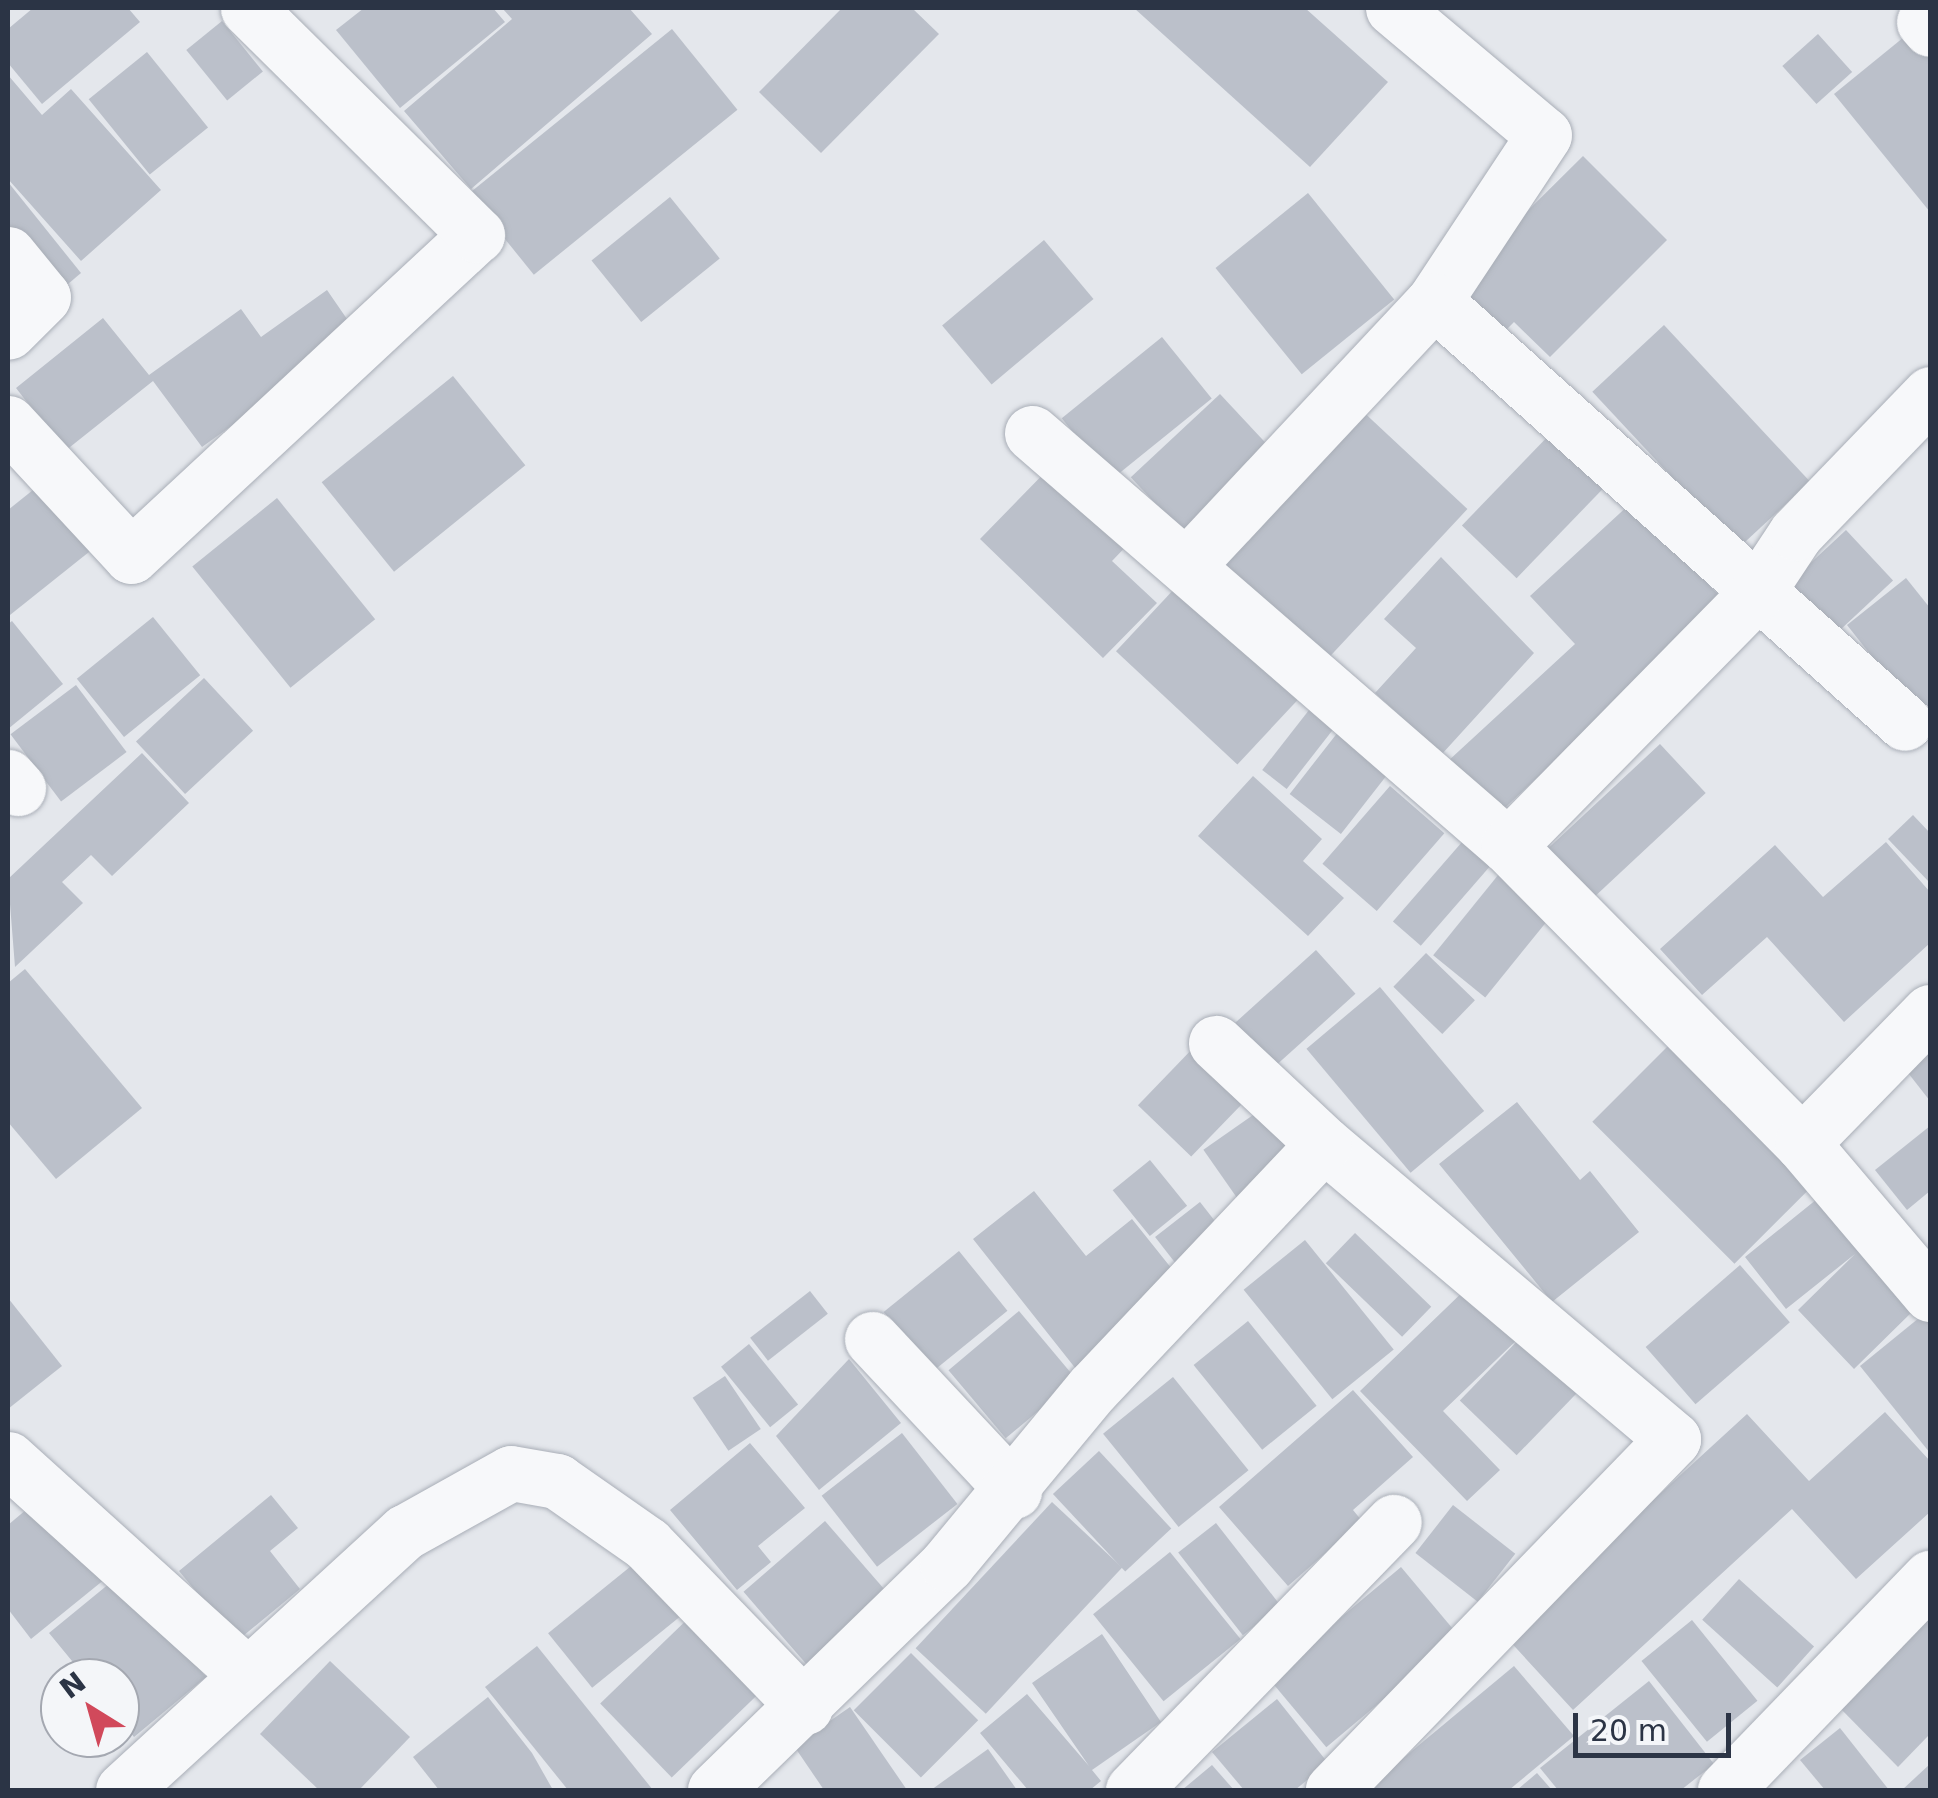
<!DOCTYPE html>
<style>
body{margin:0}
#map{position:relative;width:1938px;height:1798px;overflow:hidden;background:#e4e7ec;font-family:"DejaVu Sans",sans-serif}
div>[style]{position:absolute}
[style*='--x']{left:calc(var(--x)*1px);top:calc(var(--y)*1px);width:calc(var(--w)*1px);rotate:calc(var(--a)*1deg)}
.building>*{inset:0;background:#bbc0ca;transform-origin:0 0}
.roads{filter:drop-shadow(0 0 2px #a9aeb7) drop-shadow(0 0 2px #a9aeb7)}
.minor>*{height:55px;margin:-27.5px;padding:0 27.5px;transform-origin:27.5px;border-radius:27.5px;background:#f7f8fa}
span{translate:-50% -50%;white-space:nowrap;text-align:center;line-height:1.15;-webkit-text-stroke:8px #f4f6f9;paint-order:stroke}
.frame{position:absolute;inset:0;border:10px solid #2b3445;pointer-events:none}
.north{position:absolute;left:40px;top:1658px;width:100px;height:100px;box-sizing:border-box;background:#f4f6f9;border:2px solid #a4a8b1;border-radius:50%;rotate:323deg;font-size:28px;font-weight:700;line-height:40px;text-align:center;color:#2b3445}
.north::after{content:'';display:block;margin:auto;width:35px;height:45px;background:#d1495b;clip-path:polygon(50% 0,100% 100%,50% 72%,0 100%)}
.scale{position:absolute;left:1573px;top:1713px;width:158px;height:45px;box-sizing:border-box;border:5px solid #2b3445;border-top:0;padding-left:12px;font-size:30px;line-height:35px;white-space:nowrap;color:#2b3445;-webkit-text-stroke:8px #f4f6f9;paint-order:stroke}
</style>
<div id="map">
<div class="building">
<i style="clip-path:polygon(33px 8px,128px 8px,140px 22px,42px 104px,8px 63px,8px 29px)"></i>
<i style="clip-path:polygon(364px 8px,493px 8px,505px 22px,400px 108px,336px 30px)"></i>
<i style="clip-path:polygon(502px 8px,629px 8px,652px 34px,471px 189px,404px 111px,512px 19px)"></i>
<i style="clip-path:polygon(842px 8px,912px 8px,939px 34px,821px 153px,759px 92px)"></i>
<i style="clip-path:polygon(1134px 8px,1305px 8px,1388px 82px,1310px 167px)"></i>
<i style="left:222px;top:21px;width:65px;height:46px;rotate:51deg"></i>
<i style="clip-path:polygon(1920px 24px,1930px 38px,1930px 212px,1834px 94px)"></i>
<i style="left:672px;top:29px;width:104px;height:262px;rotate:51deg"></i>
<i style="left:1818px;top:34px;width:51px;height:48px;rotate:48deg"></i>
<i style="left:147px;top:52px;width:97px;height:75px;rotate:51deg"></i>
<i style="clip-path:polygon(8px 75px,42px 115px,71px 89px,161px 190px,81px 261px,8px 179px)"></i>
<i style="clip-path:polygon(1583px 156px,1667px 240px,1550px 357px,1514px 322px,1502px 334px,1453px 285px)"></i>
<i style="clip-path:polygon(8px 182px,81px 273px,55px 295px,8px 237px)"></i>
<i style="left:1308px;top:193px;width:137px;height:119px;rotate:51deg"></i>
<i style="left:670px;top:197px;width:79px;height:101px;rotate:51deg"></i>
<i style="left:1044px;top:240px;width:77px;height:133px;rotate:50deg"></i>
<i style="clip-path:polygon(327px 290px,358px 335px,202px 447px,153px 381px,65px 451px,16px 388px,103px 318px,149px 375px,241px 309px,261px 337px)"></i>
<i style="left:1664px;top:325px;width:214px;height:98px;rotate:47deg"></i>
<i style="left:1162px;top:337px;width:79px;height:129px;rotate:51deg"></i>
<i style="left:453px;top:376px;width:115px;height:169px;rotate:51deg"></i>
<i style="left:1220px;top:394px;width:79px;height:122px;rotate:47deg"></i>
<i style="left:1357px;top:406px;width:151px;height:212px;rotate:43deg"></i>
<i style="left:1555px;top:429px;width:76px;height:134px;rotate:44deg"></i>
<i style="clip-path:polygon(1057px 460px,1136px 536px,1112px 561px,1157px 603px,1103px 658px,980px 539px)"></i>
<i style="clip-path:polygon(43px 482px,94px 548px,10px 615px,8px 510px)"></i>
<i style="left:277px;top:498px;width:156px;height:109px;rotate:51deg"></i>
<i style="clip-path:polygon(1632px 502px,1726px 603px,1496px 816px,1447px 762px,1575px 644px,1530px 596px)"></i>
<i style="left:1846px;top:530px;width:69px;height:78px;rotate:47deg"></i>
<i style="clip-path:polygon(1441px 557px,1534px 653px,1442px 754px,1375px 693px,1416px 648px,1384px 619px)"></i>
<i style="clip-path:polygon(1906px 578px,1930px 608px,1930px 730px,1847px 625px)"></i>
<i style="left:1176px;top:587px;width:166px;height:88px;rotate:43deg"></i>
<i style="left:153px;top:617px;width:75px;height:98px;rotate:51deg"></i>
<i style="clip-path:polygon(12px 621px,63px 684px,8px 729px,8px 624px)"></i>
<i style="left:204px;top:678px;width:72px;height:93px;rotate:47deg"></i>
<i style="left:76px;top:685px;width:84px;height:82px;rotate:53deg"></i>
<i style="left:1309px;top:710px;width:31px;height:76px;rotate:38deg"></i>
<i style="left:1342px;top:727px;width:65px;height:85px;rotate:38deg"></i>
<i style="left:1660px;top:744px;width:67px;height:155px;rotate:47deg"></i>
<i style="clip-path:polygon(142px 753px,189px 803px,112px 876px,91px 855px,62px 882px,83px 903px,15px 967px,8px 879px)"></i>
<i style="clip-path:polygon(1253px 776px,1322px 839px,1303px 861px,1344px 898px,1308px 936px,1198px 836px)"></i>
<i style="left:1390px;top:786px;width:72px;height:103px;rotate:41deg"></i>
<i style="clip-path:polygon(1913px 815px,1930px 833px,1930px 883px,1888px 839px)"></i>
<i style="left:1469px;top:834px;width:37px;height:116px;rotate:41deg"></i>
<i style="clip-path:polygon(1886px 842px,1930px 892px,1930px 943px,1844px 1022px,1767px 937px,1702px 995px,1660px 949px,1775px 845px,1823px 897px)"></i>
<i style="left:1503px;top:869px;width:67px;height:111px;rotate:39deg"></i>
<i style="left:1316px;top:950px;width:59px;height:120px;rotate:48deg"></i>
<i style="left:1426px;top:953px;width:68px;height:47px;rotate:44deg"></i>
<i style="clip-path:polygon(25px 969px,142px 1108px,56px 1179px,8px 1122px,8px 983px)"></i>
<i style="left:1380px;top:987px;width:162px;height:96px;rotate:50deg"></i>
<i style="left:1197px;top:1044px;width:74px;height:85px;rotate:44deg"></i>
<i style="left:1668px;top:1046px;width:201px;height:107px;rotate:45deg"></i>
<i style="clip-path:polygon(1930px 1048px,1930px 1101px,1905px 1069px)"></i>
<i style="left:1273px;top:1101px;width:67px;height:85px;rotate:55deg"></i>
<i style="clip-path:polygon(1517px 1102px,1580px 1180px,1590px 1171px,1639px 1232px,1552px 1302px,1439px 1164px)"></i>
<i style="clip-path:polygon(1930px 1126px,1930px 1191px,1907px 1210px,1875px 1170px)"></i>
<i style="left:1150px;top:1160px;width:59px;height:48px;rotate:51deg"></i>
<i style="clip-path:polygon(1034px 1191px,1086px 1256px,1132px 1219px,1184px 1284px,1076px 1369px,973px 1239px)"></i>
<i style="clip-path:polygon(1822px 1195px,1916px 1308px,1854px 1369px,1798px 1310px,1855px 1254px,1786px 1309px,1745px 1257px)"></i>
<i style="left:1200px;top:1202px;width:47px;height:57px;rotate:52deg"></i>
<i style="left:1355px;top:1233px;width:106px;height:42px;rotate:44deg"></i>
<i style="left:1305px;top:1240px;width:141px;height:79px;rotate:51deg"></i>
<i style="left:959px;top:1251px;width:77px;height:97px;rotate:51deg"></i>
<i style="left:1740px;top:1265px;width:76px;height:125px;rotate:49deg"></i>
<i style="clip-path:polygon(1472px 1283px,1522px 1335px,1443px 1411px,1500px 1470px,1467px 1501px,1360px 1391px)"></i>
<i style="left:810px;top:1291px;width:29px;height:76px;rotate:52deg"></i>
<i style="clip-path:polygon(8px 1298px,62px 1366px,8px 1409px)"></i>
<i style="clip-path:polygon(1930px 1309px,1930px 1453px,1860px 1366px)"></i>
<i style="left:1019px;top:1311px;width:89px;height:92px;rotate:50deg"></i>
<i style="left:1248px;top:1321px;width:109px;height:70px;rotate:51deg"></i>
<i style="left:1523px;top:1335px;width:79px;height:91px;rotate:44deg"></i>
<i style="left:749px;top:1344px;width:78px;height:36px;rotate:51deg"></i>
<i style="clip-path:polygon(849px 1359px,901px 1423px,819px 1490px,776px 1436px)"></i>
<i style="left:725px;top:1376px;width:64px;height:39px;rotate:56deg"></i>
<i style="left:1173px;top:1377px;width:120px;height:90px;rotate:51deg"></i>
<i style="clip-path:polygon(1353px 1390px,1413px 1457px,1353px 1510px,1362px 1521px,1288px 1586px,1219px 1507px)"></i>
<i style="clip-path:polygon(1885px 1412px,1930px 1461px,1930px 1512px,1856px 1579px,1792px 1509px,1573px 1710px,1505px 1636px,1747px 1414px,1809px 1481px)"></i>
<i style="left:902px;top:1433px;width:90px;height:102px;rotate:52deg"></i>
<i style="clip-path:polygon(750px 1443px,805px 1508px,758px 1546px,771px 1562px,737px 1590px,670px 1510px)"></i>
<i style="left:1099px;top:1451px;width:106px;height:63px;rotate:47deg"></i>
<i style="clip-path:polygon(271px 1495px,298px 1528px,270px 1551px,300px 1589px,237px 1641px,179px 1571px)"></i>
<i style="clip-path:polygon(40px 1498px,105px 1579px,31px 1639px,8px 1609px,8px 1525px)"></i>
<i style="left:1052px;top:1502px;width:96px;height:200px;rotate:43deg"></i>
<i style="left:1453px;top:1505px;width:79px;height:61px;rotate:38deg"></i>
<i style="left:825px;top:1521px;width:96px;height:108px;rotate:49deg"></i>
<i style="left:1216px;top:1523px;width:105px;height:48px;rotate:52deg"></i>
<i style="left:1170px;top:1552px;width:112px;height:99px;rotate:51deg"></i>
<i style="left:646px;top:1554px;width:70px;height:126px;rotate:51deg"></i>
<i style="left:1401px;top:1567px;width:90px;height:173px;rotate:50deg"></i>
<i style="clip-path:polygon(121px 1574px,206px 1677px,134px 1737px,120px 1720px,120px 1678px,86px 1678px,49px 1633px)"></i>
<i style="left:1739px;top:1579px;width:101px;height:55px;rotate:42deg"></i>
<i style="left:698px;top:1609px;width:103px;height:136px;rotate:46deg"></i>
<i style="clip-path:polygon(1930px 1616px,1930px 1734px,1898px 1767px,1838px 1706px)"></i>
<i style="left:1692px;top:1620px;width:104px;height:65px;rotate:51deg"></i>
<i style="clip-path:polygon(1102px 1634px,1161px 1722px,1092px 1770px,1101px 1781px,1090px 1790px,1028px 1790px,980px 1733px,1027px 1694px,1089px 1766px,1032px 1683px)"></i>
<i style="clip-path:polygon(537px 1646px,653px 1790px,568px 1790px,485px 1687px)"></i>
<i style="left:911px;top:1653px;width:95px;height:81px;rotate:45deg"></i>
<i style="clip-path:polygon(330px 1661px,410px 1737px,359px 1790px,319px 1790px,260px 1734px)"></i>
<i style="clip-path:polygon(1514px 1666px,1574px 1736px,1509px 1790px,1365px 1790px)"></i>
<i style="clip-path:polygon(1649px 1681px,1714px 1764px,1681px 1790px,1558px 1790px,1540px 1768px)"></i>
<i style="clip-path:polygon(488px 1697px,532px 1753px,553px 1790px,439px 1790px,413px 1757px)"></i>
<i style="clip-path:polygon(1277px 1699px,1328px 1763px,1295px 1790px,1244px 1790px,1212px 1752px)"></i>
<i style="clip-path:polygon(850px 1707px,907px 1790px,824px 1790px,794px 1746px)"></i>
<i style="clip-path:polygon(1840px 1728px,1889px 1790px,1825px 1790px,1800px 1760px)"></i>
<i style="clip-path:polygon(988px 1749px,1017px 1790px,931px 1790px)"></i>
<i style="clip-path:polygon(1930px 1764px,1930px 1790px,1902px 1790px)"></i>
<i style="clip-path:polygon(1212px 1765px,1234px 1790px,1182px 1790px)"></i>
<i style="clip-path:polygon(1537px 1773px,1552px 1790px,1517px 1790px)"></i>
</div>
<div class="roads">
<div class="minor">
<i style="--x:1393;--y:8;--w:197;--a:40.1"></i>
<i style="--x:1544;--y:135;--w:199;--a:123.5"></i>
<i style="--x:1434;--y:301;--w:632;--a:41.86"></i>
<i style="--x:1924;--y:22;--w:9;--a:49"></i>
<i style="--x:8;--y:254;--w:55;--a:50.9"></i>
<i style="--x:43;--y:297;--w:49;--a:135"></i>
<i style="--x:8;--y:423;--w:181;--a:47.2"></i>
<i style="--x:131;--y:556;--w:472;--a:-42.9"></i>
<i style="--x:477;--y:235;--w:322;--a:-135.3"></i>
<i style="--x:1032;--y:433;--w:630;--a:40.95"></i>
<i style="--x:1508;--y:846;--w:418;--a:45.3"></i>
<i style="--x:1802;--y:1143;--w:198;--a:49.7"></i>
<i style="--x:1187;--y:565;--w:362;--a:-46.9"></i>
<i style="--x:8;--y:777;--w:15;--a:48"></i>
<i style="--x:1508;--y:846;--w:352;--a:-45.5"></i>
<i style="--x:1755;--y:595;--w:74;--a:-56.5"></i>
<i style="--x:1796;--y:533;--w:193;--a:-46"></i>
<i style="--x:1802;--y:1143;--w:183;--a:-45.7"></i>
<i style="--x:1324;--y:1144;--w:457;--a:40.2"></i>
<i style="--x:1673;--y:1439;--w:489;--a:134.1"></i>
<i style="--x:872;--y:1339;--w:208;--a:46.9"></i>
<i style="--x:8;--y:1459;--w:319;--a:42.1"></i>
<i style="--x:123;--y:1790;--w:382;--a:-42.5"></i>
<i style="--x:405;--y:1532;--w:121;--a:-29.1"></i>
<i style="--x:511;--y:1473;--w:47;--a:9.9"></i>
<i style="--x:557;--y:1481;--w:110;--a:35"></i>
<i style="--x:647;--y:1544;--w:227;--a:45.9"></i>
<i style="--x:715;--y:1790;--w:324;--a:-44.2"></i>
<i style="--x:947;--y:1564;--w:227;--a:-50.4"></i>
<i style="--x:1092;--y:1389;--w:337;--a:-46.6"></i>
<i style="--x:1324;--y:1144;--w:148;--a:-136.9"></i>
<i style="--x:1133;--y:1790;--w:374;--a:-45.8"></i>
<i style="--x:1725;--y:1790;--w:295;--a:-46"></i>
</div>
</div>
<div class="frame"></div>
<div class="north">N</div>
<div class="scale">20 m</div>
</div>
